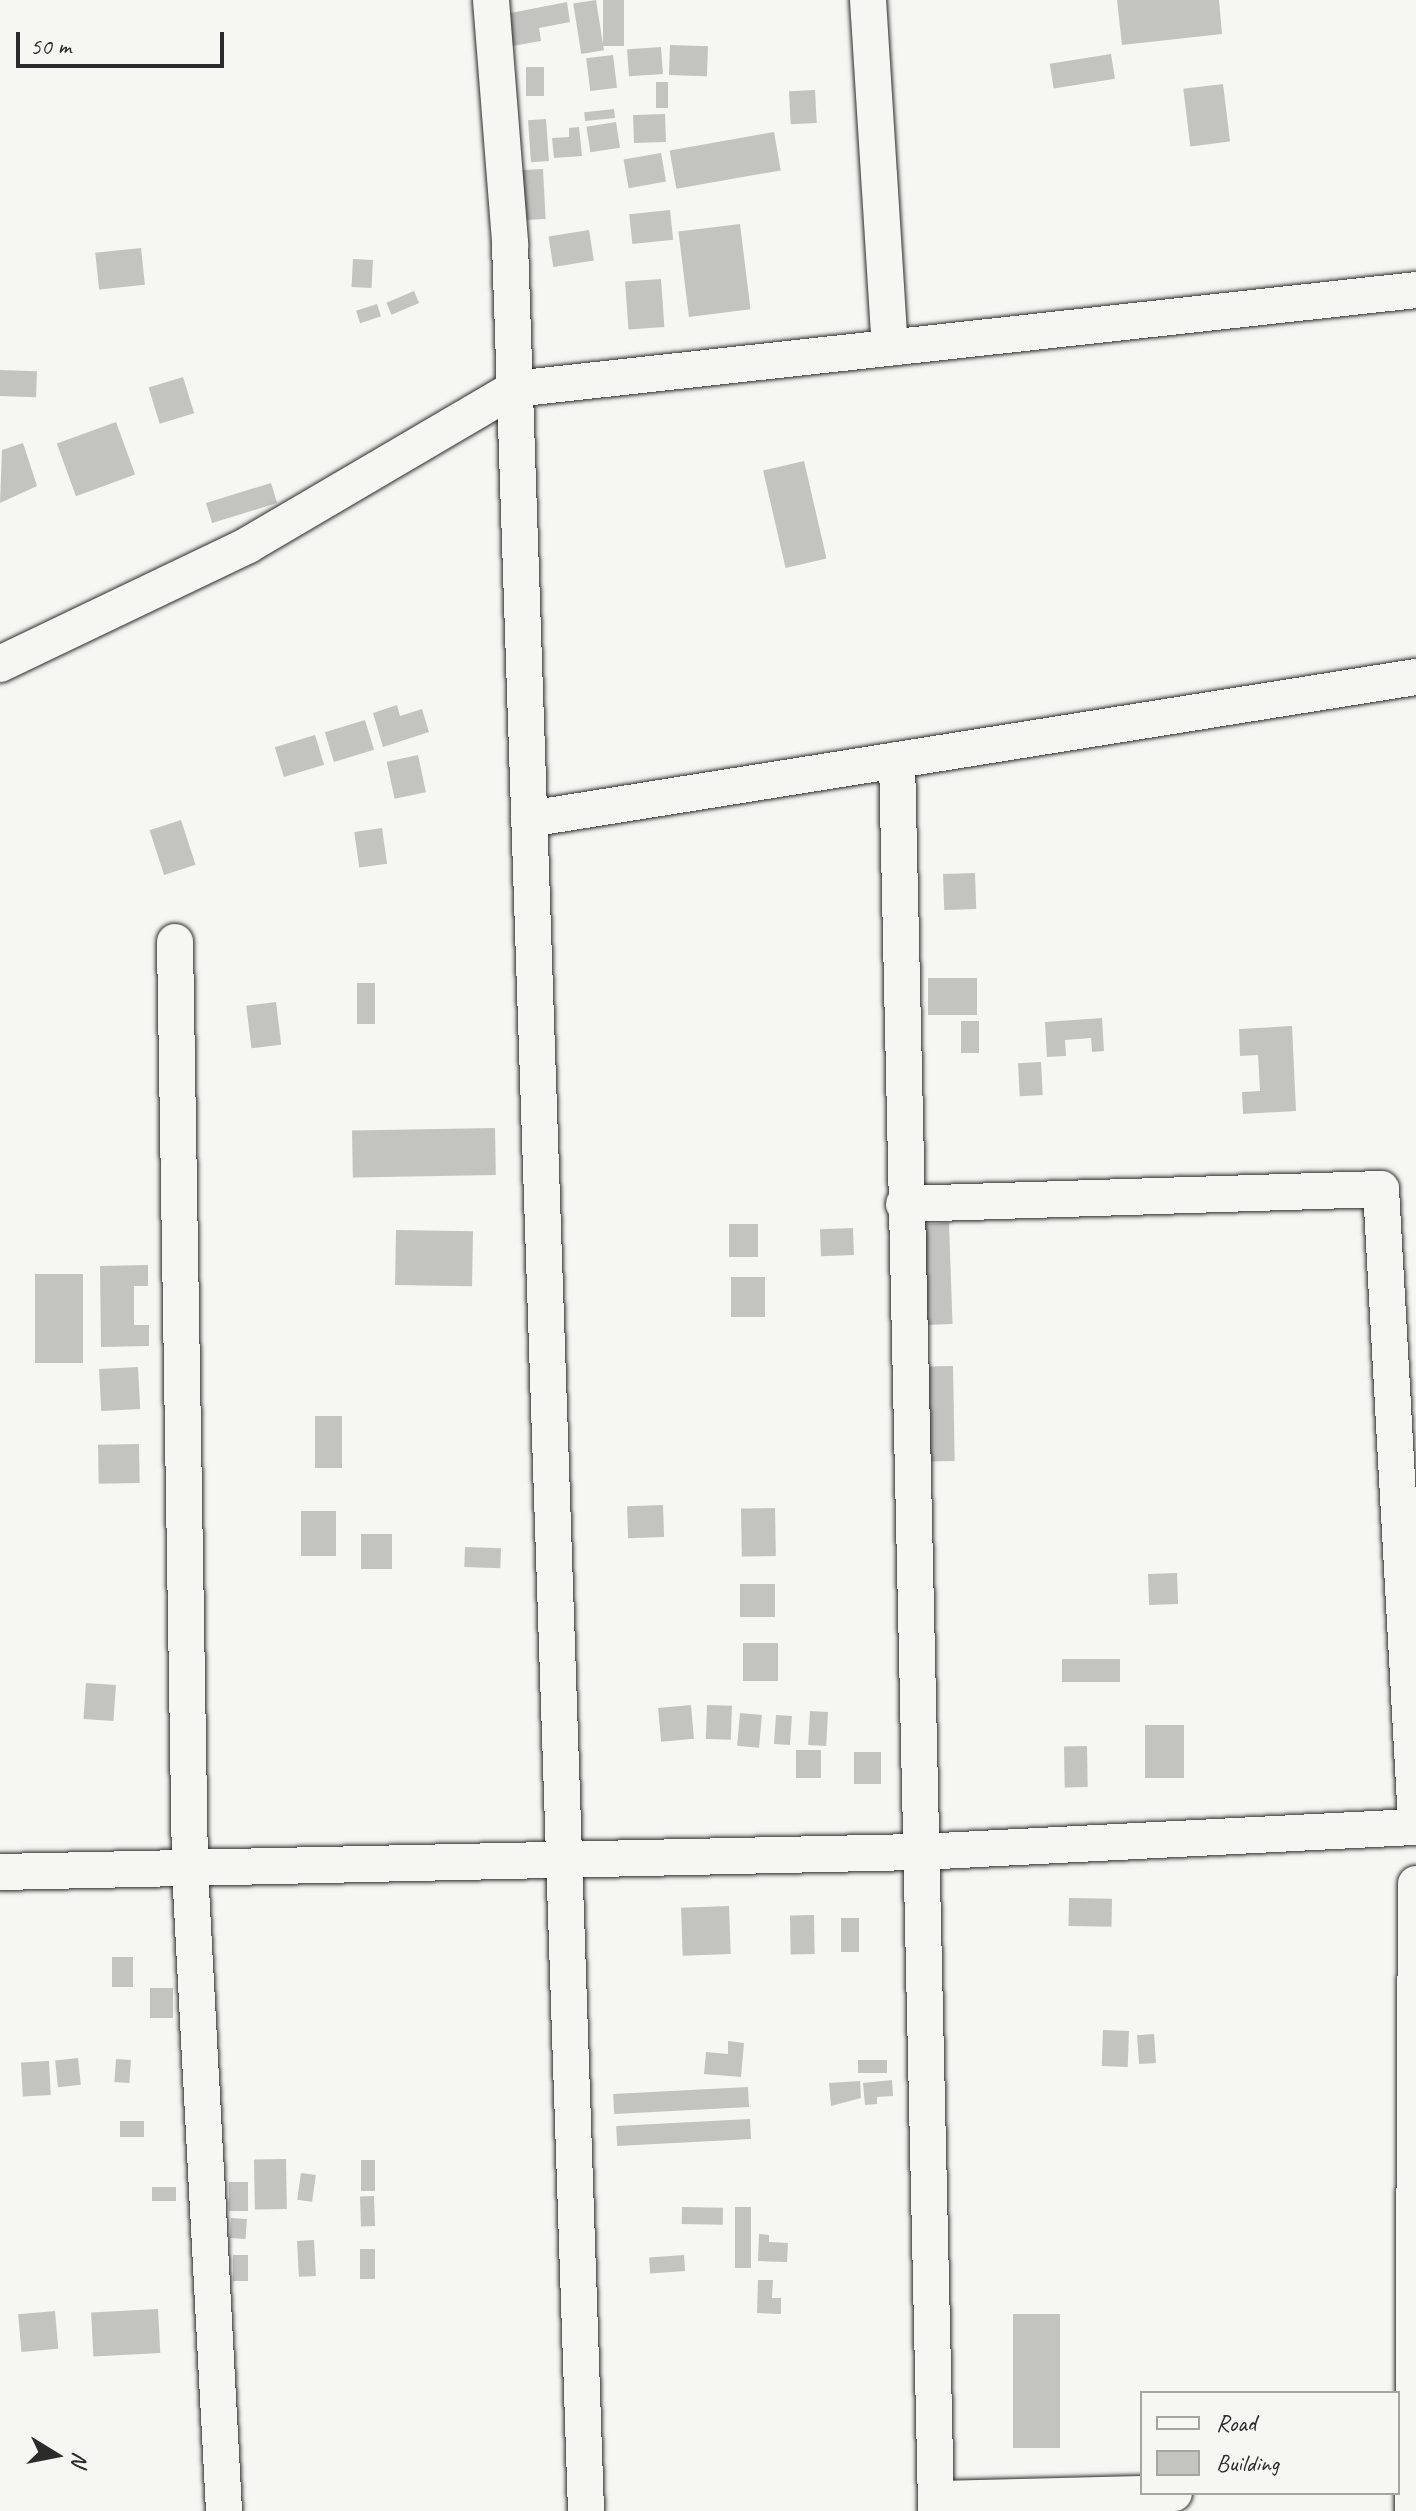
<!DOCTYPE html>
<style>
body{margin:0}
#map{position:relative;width:1416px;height:2511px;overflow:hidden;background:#f6f6f2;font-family:Caveat,sans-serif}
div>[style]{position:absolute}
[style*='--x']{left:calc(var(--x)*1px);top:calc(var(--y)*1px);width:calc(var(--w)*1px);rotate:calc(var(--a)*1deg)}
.building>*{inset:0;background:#c3c3c0;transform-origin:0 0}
.roads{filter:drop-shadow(0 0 2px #2b2b2b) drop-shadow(0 0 2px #2b2b2b)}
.minor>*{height:36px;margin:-18px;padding:0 18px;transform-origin:18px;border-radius:18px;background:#f6f6f2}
span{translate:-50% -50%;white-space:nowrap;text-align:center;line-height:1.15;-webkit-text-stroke:6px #f6f6f2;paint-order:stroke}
.legend{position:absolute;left:1140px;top:2391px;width:260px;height:104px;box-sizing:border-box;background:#f6f6f2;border:2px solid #a5a5a2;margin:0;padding:10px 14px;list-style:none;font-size:24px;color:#2b2b2b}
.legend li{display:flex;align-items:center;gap:16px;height:40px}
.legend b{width:40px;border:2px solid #a5a5a2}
.north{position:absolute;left:16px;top:2415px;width:80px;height:80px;-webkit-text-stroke:6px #f6f6f2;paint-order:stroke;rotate:100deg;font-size:22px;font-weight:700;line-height:32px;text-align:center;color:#2b2b2b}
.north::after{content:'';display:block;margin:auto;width:28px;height:36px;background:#2b2b2b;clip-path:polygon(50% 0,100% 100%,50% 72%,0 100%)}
.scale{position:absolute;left:16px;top:32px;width:208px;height:36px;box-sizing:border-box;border:4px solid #2b2b2b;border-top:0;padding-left:10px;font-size:24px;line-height:28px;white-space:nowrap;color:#2b2b2b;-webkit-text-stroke:6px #f6f6f2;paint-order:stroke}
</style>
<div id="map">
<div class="building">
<i style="left:596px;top:0;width:51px;height:23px;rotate:81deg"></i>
<i style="left:603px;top:0;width:21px;height:46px"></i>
<i style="clip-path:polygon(1117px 0,1219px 0,1222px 34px,1122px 45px)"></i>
<i style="clip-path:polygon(567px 2px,570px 22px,539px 28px,541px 41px,507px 47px,501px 15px)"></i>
<i style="left:670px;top:45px;width:38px;height:30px;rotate:2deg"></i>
<i style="left:661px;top:47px;width:27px;height:34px;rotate:86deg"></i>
<i style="left:1111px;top:54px;width:25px;height:62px;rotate:81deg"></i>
<i style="left:613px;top:55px;width:33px;height:27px;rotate:83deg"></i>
<i style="left:526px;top:67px;width:18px;height:29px"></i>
<i style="left:656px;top:82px;width:12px;height:26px"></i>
<i style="left:1223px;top:84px;width:58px;height:40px;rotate:83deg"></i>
<i style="left:815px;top:90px;width:33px;height:26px;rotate:87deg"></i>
<i style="left:614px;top:109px;width:9px;height:30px;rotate:84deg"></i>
<i style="left:665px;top:114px;width:28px;height:32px;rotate:88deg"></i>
<i style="left:546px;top:119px;width:42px;height:18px;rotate:86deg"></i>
<i style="left:616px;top:122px;width:26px;height:30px;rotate:81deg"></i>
<i style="clip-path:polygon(579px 127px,582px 156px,554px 158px,552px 138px,569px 137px,569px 128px)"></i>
<i style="left:774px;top:132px;width:39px;height:106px;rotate:80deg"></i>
<i style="left:661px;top:153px;width:29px;height:38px;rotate:80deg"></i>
<i style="left:543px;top:169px;width:50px;height:25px;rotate:87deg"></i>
<i style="left:670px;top:210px;width:30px;height:41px;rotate:84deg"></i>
<i style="left:740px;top:224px;width:86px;height:62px;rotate:83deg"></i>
<i style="left:589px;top:230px;width:31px;height:41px;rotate:81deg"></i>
<i style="left:141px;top:248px;width:37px;height:46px;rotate:84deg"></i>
<i style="left:353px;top:259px;width:20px;height:28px;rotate:3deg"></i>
<i style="left:661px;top:279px;width:48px;height:36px;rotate:86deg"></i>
<i style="left:414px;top:291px;width:13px;height:30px;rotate:67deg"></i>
<i style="left:377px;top:304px;width:13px;height:22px;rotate:72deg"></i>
<i style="left:0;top:370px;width:37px;height:26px;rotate:2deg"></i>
<i style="left:183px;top:377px;width:38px;height:36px;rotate:73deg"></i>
<i style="left:116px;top:422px;width:56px;height:63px;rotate:70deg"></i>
<i style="clip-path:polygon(23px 443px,37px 486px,0 503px,2px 450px)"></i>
<i style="left:804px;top:461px;width:100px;height:42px;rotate:77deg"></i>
<i style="left:271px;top:483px;width:21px;height:68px;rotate:73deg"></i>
<i style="clip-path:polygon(397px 705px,400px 716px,422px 709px,429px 732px,383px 747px,373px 713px)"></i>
<i style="left:365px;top:720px;width:31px;height:42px;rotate:73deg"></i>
<i style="left:315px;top:735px;width:31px;height:42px;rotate:73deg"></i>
<i style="left:418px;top:755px;width:38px;height:32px;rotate:78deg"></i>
<i style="left:181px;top:820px;width:47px;height:33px;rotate:72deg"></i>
<i style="left:382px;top:828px;width:36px;height:28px;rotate:82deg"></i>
<i style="left:975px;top:873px;width:36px;height:32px;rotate:88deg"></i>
<i style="left:928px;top:978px;width:49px;height:37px"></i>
<i style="left:357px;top:983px;width:18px;height:41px"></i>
<i style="left:276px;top:1002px;width:43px;height:30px;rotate:83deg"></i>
<i style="clip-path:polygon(1102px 1018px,1104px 1051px,1092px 1052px,1091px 1038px,1065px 1040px,1066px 1056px,1047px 1057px,1045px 1022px)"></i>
<i style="left:961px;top:1021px;width:18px;height:32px"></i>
<i style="clip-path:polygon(1292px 1026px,1296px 1111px,1243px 1114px,1242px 1092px,1260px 1091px,1258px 1055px,1240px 1056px,1239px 1029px)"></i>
<i style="left:1041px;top:1062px;width:33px;height:23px;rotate:87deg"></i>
<i style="left:495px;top:1128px;width:47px;height:143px;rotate:89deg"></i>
<i style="left:949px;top:1223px;width:101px;height:27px;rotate:88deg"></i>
<i style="left:729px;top:1224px;width:29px;height:33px"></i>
<i style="left:853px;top:1228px;width:27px;height:33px;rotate:88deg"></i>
<i style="left:396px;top:1230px;width:77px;height:55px;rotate:1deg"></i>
<i style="clip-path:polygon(148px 1265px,148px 1286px,134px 1286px,134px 1325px,149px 1325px,149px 1346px,101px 1347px,100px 1266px)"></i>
<i style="left:83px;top:1274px;width:89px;height:48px;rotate:90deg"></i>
<i style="left:765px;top:1277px;width:40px;height:34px;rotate:90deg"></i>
<i style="left:953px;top:1366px;width:95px;height:25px;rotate:89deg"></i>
<i style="left:138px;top:1367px;width:42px;height:39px;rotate:87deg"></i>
<i style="left:315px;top:1416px;width:27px;height:52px"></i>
<i style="left:139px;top:1444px;width:39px;height:41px;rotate:89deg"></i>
<i style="left:663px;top:1505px;width:32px;height:36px;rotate:88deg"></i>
<i style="left:775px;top:1508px;width:48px;height:34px;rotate:89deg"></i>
<i style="left:301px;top:1511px;width:35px;height:45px"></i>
<i style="left:361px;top:1534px;width:31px;height:35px"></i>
<i style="left:465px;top:1547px;width:36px;height:20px;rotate:2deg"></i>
<i style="left:1177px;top:1573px;width:31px;height:29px;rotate:88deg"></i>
<i style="left:740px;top:1584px;width:35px;height:33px"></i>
<i style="left:743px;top:1643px;width:35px;height:38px"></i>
<i style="left:1120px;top:1659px;width:23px;height:58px;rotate:90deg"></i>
<i style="left:86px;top:1683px;width:30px;height:36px;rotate:4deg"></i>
<i style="left:691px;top:1705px;width:34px;height:33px;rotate:85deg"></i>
<i style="left:707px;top:1705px;width:25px;height:34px;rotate:2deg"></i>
<i style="left:810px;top:1711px;width:18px;height:34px;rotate:3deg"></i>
<i style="left:740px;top:1713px;width:22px;height:33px;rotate:5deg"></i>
<i style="left:776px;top:1715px;width:16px;height:29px;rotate:4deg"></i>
<i style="left:1145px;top:1725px;width:39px;height:53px"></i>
<i style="left:1087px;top:1746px;width:41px;height:23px;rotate:89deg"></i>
<i style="left:796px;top:1750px;width:25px;height:28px"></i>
<i style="left:854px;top:1752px;width:27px;height:32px"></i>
<i style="left:1069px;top:1898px;width:43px;height:28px;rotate:1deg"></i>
<i style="left:729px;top:1906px;width:48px;height:48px;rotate:88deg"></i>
<i style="left:814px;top:1915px;width:39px;height:24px;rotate:89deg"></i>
<i style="left:841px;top:1918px;width:18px;height:34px"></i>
<i style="left:112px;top:1957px;width:21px;height:30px"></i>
<i style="left:173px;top:1988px;width:30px;height:23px;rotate:90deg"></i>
<i style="left:1103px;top:2030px;width:26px;height:36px;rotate:2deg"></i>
<i style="left:1154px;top:2034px;width:29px;height:17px;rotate:86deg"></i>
<i style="clip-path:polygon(728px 2041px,744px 2043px,741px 2077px,704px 2074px,706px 2052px,728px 2054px)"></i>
<i style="left:78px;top:2058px;width:27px;height:23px;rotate:84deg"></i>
<i style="left:116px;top:2059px;width:15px;height:23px;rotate:4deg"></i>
<i style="left:887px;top:2060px;width:13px;height:29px;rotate:90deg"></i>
<i style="left:49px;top:2061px;width:34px;height:28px;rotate:87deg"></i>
<i style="clip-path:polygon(892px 2080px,893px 2096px,877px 2097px,877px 2104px,865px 2105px,863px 2083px)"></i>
<i style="clip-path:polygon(860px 2081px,861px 2098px,831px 2106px,829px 2083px)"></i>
<i style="left:748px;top:2087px;width:20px;height:135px;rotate:87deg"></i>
<i style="left:750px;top:2119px;width:20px;height:134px;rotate:87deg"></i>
<i style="left:144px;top:2121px;width:16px;height:24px;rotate:90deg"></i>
<i style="left:286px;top:2159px;width:50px;height:32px;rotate:89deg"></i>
<i style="left:361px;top:2160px;width:14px;height:31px"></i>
<i style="left:301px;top:2173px;width:15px;height:27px;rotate:8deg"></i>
<i style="left:229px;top:2182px;width:19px;height:29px"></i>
<i style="left:152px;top:2187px;width:24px;height:14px"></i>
<i style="left:374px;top:2196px;width:30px;height:14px;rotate:88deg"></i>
<i style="left:682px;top:2207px;width:41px;height:17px;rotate:1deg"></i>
<i style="left:735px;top:2207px;width:16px;height:61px"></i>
<i style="left:231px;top:2218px;width:16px;height:20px;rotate:4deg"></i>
<i style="clip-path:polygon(759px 2234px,769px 2235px,769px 2242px,788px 2243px,787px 2262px,758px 2261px)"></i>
<i style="left:314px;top:2240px;width:36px;height:17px;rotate:87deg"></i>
<i style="left:360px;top:2249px;width:15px;height:30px"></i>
<i style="left:248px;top:2255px;width:26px;height:15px;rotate:90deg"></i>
<i style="left:684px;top:2255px;width:16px;height:35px;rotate:86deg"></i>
<i style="clip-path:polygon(758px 2280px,773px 2280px,772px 2298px,781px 2298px,781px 2314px,757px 2313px)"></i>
<i style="left:158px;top:2309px;width:44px;height:67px;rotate:87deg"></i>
<i style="left:55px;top:2311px;width:38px;height:37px;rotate:85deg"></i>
<i style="left:1060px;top:2314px;width:134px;height:47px;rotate:90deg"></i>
</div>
<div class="roads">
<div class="minor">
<i style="--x:491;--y:0;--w:245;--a:85.5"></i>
<i style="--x:510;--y:244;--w:2268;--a:88.08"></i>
<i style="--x:868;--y:0;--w:348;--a:86.4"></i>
<i style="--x:0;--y:664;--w:275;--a:-25.6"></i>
<i style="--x:248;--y:545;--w:308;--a:-30.4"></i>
<i style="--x:514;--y:389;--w:907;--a:-6.26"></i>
<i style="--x:897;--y:760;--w:1751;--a:88.72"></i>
<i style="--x:529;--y:819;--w:898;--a:-9.1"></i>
<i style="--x:175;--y:942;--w:928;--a:89.07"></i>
<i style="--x:190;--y:1870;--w:642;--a:86.96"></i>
<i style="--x:904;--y:1204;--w:477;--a:-1.8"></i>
<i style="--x:1381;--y:1189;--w:633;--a:86.83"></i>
<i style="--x:0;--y:1872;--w:920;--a:-1.25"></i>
<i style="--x:920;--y:1852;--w:497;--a:-2.9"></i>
<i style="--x:936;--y:2499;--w:238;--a:-1.4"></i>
<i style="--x:1413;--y:2511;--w:627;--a:-89.73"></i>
</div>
</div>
<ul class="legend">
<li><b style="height:10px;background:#f6f6f2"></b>Road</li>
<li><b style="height:22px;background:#c3c3c0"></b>Building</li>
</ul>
<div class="north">N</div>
<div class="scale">50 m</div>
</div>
